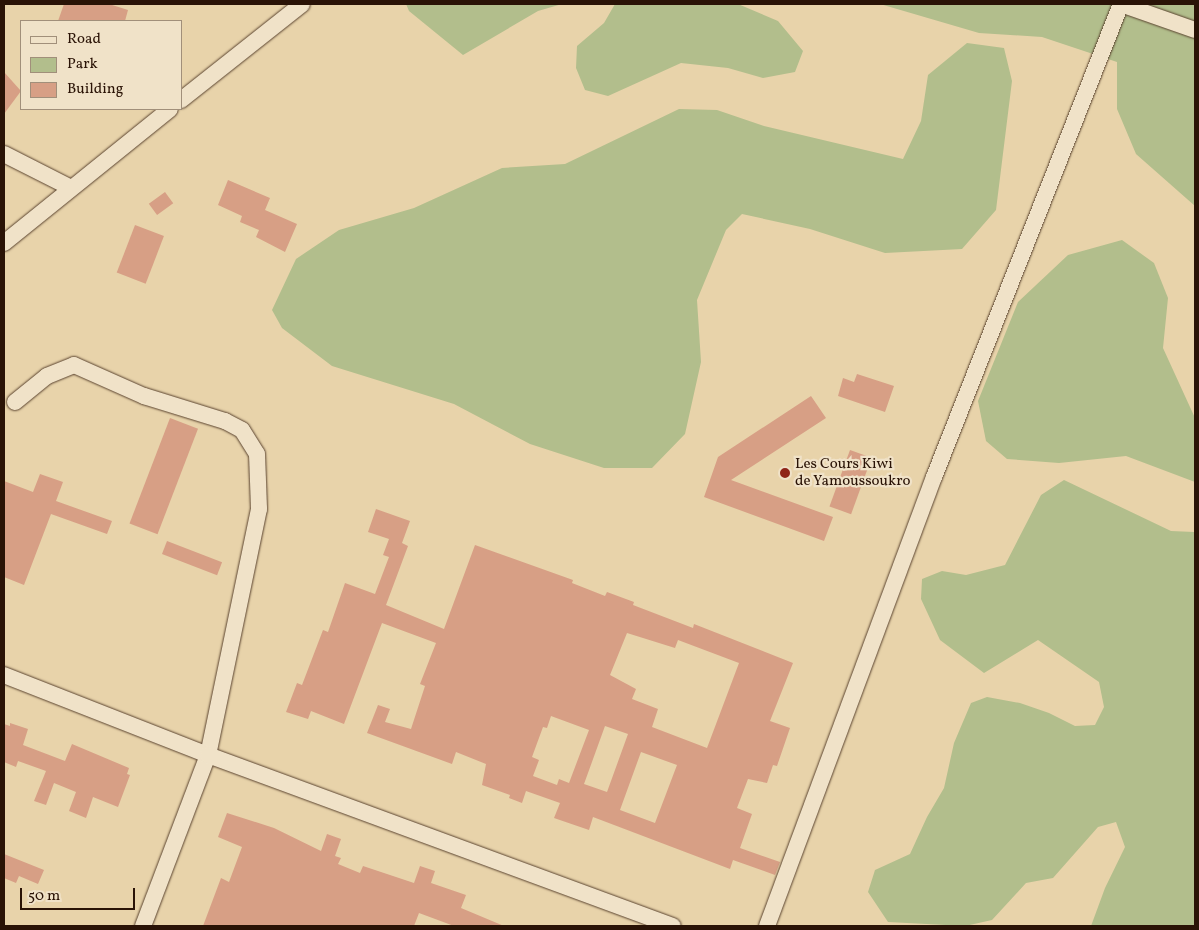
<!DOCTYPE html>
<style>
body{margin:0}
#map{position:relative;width:1199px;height:930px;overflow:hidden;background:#e8d3aa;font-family:Vollkorn,serif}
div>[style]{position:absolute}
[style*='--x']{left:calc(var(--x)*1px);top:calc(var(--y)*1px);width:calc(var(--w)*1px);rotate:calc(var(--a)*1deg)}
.green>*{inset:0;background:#b2be8c}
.building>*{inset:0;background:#d79f85;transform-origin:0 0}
.roads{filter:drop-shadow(0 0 1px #5a432f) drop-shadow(0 0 1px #5a432f)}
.minor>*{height:16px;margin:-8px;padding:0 8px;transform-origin:8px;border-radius:8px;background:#f0e2c8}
.dots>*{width:14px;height:14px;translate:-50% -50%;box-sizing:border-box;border:2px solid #f0e2c8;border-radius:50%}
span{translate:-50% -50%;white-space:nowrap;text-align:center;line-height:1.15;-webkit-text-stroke:4.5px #f0e2c8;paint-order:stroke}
.poi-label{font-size:15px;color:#2a1306}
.left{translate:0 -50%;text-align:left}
.frame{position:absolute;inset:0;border:5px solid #2a1306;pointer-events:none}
.legend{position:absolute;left:20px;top:20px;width:162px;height:90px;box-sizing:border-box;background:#f0e2c8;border:1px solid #a18f7a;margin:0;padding:6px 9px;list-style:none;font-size:15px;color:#2a1306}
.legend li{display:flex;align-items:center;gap:10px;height:25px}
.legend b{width:25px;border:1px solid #a18f7a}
.scale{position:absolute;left:20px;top:888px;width:115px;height:22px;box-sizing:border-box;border:2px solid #2a1306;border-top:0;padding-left:6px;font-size:15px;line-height:18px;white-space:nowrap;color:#2a1306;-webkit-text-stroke:4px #f0e2c8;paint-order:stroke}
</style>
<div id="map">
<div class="green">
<i style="clip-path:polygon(406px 4px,562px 4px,538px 11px,463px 55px,409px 11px)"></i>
<i style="clip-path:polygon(615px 4px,738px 4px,778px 21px,803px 51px,795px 72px,763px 78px,728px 68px,681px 63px,608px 96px,585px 90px,576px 68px,577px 46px,604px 23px)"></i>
<i style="clip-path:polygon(880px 4px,1195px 4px,1195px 206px,1136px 154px,1117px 109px,1117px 62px,1042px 37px,979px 33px)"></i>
<i style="clip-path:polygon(967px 43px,1004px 48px,1012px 81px,996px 210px,962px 249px,885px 253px,810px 229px,742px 214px,726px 230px,697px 300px,701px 362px,685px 434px,652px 468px,604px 468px,530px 444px,454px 404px,332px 366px,282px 328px,272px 310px,296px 259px,339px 230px,414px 208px,502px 168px,565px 164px,679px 109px,717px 110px,764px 126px,903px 159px,921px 121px,928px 75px)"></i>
<i style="clip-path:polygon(1122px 240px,1154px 263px,1168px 298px,1163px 348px,1195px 418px,1195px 482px,1126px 456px,1059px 463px,1007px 459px,986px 441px,978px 401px,1018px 302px,1068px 255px)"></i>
<i style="clip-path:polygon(1064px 480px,1171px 531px,1194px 532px,1195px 525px,1195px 926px,1091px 926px,1105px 888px,1125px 847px,1116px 822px,1098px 827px,1053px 878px,1026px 883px,992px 920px,965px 926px,888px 922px,868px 892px,875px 870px,910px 854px,927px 817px,944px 788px,954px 743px,971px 703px,987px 697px,1020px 703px,1049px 713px,1075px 726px,1095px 725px,1104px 707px,1099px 682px,1038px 640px,984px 673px,940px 640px,921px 599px,922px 579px,942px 571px,966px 575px,1005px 565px,1041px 495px)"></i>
</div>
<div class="building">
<i style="clip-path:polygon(64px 4px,109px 4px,128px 10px,125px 21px,58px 21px)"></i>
<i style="clip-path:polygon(4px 72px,21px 91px,4px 114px)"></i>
<i style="clip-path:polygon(228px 180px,270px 198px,265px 210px,297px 224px,285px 252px,256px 237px,259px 230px,240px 222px,242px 216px,218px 205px)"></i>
<i style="left:165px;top:192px;width:14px;height:20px;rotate:54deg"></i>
<i style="left:135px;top:225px;width:31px;height:51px;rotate:21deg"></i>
<i style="clip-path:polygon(857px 374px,894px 386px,885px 412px,838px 396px,843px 378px,854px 382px)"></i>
<i style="clip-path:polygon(811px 396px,826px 418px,731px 480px,833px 517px,824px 541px,704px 497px,718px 457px)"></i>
<i style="left:170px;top:418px;width:30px;height:113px;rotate:21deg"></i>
<i style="left:850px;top:450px;width:23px;height:60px;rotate:20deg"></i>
<i style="clip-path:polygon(40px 474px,63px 482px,56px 501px,112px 521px,107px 534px,51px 514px,24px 585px,4px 577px,4px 481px,33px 492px)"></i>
<i style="clip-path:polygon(evenodd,376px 509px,410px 521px,402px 543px,408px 546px,386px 605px,444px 629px,475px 545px,573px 580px,572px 583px,605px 596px,607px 592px,634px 602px,633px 605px,693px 628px,694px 624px,793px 663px,770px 721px,790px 728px,777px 766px,773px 765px,767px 783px,748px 779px,737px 808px,752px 814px,740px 848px,780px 862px,775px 875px,733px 860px,730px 869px,593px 817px,589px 830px,554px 818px,560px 803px,526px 791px,522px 803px,509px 798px,510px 795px,482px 785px,486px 764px,456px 752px,452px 764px,367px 733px,378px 705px,390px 709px,385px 722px,411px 729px,425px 686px,420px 684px,436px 643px,382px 623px,344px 724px,311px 711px,308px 719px,286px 712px,297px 683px,302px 685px,323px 630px,328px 632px,345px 583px,375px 594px,389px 557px,383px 555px,389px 539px,368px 532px,376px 509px,627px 633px,675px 648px,678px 640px,739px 663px,707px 748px,652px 727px,658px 709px,632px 699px,636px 689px,610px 675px,627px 633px,376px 509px,551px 716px,589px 730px,569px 783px,559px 779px,557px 785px,533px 776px,539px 760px,532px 757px,543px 727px,547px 728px,551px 716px,376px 509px,605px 726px,628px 734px,607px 792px,584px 784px,605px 726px,376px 509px,641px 752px,677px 765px,655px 823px,620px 810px,641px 752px)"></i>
<i style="left:167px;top:541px;width:59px;height:14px;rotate:21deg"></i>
<i style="clip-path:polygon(10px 723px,28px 729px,23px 745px,65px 761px,72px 744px,129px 768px,127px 774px,130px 775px,118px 807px,93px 797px,86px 818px,69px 811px,76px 792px,54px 783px,46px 805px,34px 801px,46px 771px,18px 761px,16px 767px,4px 762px,4px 724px,10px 726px)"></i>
<i style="clip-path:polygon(227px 813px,274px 828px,321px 851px,327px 834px,341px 839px,335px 856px,341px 858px,338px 864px,360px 873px,363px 866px,414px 883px,420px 866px,435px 871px,431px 883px,466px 895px,461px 908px,504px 926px,454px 926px,419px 913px,414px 926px,203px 926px,221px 878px,229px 882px,242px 847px,218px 837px)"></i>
<i style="clip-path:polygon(4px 854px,44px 870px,38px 884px,19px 876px,16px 883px,4px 878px)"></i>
</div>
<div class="roads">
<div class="minor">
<i style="--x:1121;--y:4;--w:78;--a:19.4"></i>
<i style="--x:181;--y:100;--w:154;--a:-38.4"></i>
<i style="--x:4;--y:154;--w:75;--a:26.9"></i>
<i style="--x:4;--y:243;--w:213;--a:-38.9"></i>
<i style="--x:15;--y:402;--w:41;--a:-39.1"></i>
<i style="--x:47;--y:376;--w:29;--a:-22"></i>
<i style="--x:74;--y:365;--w:77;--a:23.9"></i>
<i style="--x:144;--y:396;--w:85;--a:17.2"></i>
<i style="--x:225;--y:421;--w:19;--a:28"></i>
<i style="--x:242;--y:430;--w:28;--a:58"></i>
<i style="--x:257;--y:454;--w:55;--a:87.9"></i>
<i style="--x:259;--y:509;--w:251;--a:101.7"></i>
<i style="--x:208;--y:755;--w:183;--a:110.8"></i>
<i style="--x:4;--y:675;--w:219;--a:21.4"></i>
<i style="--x:208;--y:755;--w:495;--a:20.2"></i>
<i style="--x:767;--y:926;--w:479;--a:-69.6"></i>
<i style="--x:934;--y:477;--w:509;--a:-68.43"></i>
</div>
</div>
<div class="dots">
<i style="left:785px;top:473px;background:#8f2418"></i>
</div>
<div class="poi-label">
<span class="left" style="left:795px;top:473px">Les Cours Kiwi<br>de Yamoussoukro</span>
</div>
<div class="frame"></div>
<ul class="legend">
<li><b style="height:6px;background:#f0e2c8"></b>Road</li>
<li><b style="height:14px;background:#b2be8c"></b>Park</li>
<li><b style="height:14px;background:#d79f85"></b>Building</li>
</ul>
<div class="scale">50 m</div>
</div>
